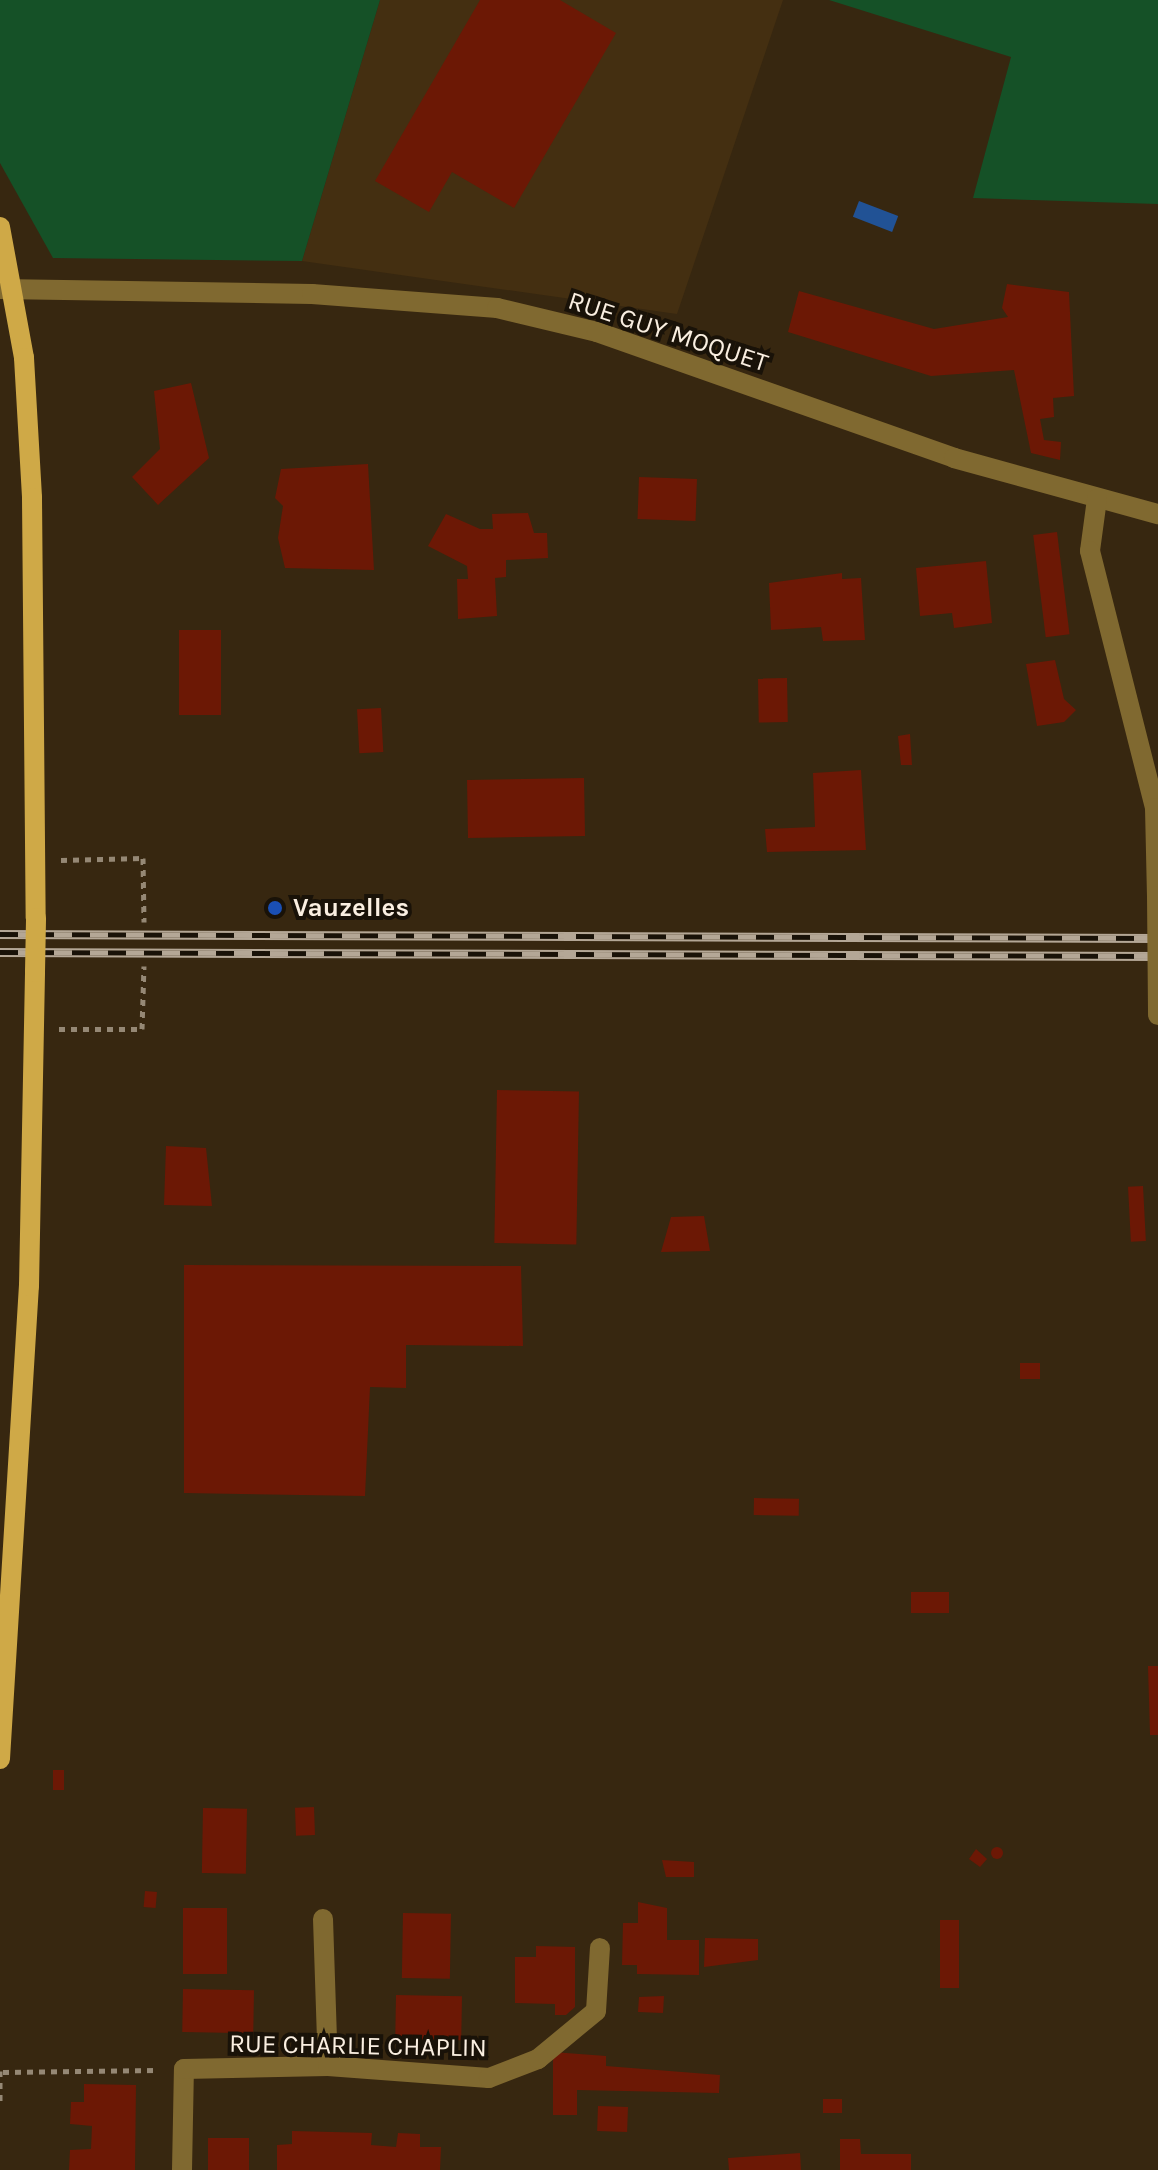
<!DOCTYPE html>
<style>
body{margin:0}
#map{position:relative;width:1158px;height:2170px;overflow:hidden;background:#372710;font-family:Karla,sans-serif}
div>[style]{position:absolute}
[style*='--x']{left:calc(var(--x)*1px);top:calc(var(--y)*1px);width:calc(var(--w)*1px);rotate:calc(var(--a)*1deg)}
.built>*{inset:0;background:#442f11}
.green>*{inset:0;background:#155127}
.water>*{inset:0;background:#215295;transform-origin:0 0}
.building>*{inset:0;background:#6c1805;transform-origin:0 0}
.round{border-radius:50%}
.path>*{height:5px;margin-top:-2.5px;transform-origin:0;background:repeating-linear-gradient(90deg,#958875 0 6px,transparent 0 12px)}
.minor>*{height:20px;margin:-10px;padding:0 10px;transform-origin:10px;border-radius:10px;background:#806930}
.major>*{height:20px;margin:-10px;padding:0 10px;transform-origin:10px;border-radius:10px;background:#cfa947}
.rail>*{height:9px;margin-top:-4.5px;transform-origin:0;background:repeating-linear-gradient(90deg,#191208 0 18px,#b4a796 0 36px);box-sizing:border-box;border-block:2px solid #b4a796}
.minor-bridge>*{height:20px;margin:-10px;padding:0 10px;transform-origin:10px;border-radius:10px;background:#806930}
.major-bridge>*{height:20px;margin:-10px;padding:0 10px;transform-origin:10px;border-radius:10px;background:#cfa947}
.dots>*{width:22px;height:22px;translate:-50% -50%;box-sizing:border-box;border:4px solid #191208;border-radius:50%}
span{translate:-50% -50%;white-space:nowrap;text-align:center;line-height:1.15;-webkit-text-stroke:8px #191208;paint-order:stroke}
.street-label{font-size:26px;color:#faefe1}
.poi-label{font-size:26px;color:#faefe1;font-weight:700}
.left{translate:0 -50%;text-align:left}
</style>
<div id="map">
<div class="built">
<i style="clip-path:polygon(380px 0,783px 0,677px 314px,302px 261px)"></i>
</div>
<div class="green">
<i style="clip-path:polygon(0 0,380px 0,302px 261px,53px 258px,0 163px)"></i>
<i style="clip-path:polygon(829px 0,1158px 0,1158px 204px,973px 198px,1011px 57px)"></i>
</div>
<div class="water">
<i style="left:859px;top:201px;width:42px;height:17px;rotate:21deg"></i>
</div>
<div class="building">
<i style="clip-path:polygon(480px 0,560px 0,616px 33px,514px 208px,452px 172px,429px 212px,375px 181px)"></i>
<i style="clip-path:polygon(1007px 284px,1069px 292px,1074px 396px,1053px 398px,1054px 417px,1040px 419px,1044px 440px,1061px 442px,1060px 460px,1031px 453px,1014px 370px,931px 376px,788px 332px,799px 291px,934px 329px,1008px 317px,1002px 308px)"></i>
<i style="clip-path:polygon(191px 383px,209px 458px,158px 505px,132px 477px,160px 449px,154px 391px)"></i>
<i style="clip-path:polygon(368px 464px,374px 570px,285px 568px,278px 538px,283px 506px,275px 498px,281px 469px)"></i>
<i style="left:639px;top:477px;width:58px;height:42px;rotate:2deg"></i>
<i style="clip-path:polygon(528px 513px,534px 533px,547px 533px,548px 558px,506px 560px,506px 577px,495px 578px,497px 616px,458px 619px,457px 579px,468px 579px,467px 566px,428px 546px,446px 514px,480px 529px,493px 529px,492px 514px)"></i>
<i style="left:1057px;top:532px;width:103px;height:24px;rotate:83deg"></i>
<i style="clip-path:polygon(986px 561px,992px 623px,954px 628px,952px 613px,920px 616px,916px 568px)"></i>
<i style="clip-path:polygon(842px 573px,842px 579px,861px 578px,865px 640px,823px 641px,821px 627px,771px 630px,769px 583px)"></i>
<i style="left:179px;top:630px;width:42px;height:85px"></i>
<i style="clip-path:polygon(1055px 660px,1064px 699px,1076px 710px,1064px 722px,1037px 726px,1026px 664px)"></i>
<i style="left:787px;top:678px;width:44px;height:29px;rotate:89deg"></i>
<i style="left:381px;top:708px;width:44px;height:24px;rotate:87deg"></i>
<i style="clip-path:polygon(910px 734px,912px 765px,901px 765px,898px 736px)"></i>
<i style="clip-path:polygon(861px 770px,866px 850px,767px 852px,765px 829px,815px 827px,813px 773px)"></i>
<i style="left:584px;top:778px;width:58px;height:117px;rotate:89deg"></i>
<i style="left:497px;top:1090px;width:82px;height:153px;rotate:1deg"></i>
<i style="clip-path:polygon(166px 1146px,206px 1148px,212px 1206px,164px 1205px)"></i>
<i style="left:1143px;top:1186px;width:55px;height:15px;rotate:87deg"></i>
<i style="clip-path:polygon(704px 1216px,710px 1251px,661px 1252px,671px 1217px)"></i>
<i style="clip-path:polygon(184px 1265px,521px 1266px,523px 1346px,406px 1345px,406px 1388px,370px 1387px,365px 1496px,184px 1493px)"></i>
<i style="left:1040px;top:1363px;width:16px;height:20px;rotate:90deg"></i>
<i style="left:754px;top:1498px;width:45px;height:17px;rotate:1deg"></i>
<i style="left:949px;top:1592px;width:21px;height:38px;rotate:90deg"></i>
<i style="clip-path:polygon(1148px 1666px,1158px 1666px,1158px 1735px,1150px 1735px)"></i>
<i style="left:53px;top:1770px;width:11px;height:20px"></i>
<i style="left:314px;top:1807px;width:28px;height:19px;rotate:88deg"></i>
<i style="left:203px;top:1808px;width:44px;height:65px;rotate:1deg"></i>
<i class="round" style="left:991px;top:1847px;width:12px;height:12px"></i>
<i style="clip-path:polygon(976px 1849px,987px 1859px,980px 1867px,969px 1859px)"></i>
<i style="clip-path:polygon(662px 1860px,694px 1862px,694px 1877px,666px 1877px)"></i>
<i style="left:145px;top:1891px;width:12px;height:16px;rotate:5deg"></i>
<i style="clip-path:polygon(638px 1902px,667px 1908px,667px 1940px,699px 1940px,699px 1975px,637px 1974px,637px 1965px,622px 1965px,623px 1923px,638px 1923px)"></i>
<i style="left:183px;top:1908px;width:44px;height:66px"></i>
<i style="left:403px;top:1913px;width:48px;height:65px;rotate:1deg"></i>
<i style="left:940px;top:1920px;width:19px;height:68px"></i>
<i style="clip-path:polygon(705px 1938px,758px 1939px,758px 1960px,704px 1967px)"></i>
<i style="clip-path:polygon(536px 1946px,575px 1947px,575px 2007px,566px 2015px,555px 2015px,555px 2004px,515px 2003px,515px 1957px,536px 1957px)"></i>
<i style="left:183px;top:1989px;width:71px;height:43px;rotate:1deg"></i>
<i style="left:396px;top:1995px;width:66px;height:44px;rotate:1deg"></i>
<i style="clip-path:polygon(664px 1996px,663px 2013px,638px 2012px,639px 1997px)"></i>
<i style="clip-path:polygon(553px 2052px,606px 2056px,606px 2066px,720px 2075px,719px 2093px,577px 2090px,577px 2115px,553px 2115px)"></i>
<i style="clip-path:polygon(84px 2084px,136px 2085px,135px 2170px,69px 2170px,70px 2150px,91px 2149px,92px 2126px,70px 2124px,71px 2102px,84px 2102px)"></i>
<i style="left:823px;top:2099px;width:19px;height:14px"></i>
<i style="left:598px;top:2106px;width:30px;height:25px;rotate:2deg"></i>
<i style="clip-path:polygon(292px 2131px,372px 2133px,371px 2145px,396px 2147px,398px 2133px,420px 2134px,420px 2147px,441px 2147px,440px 2170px,277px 2170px,277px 2145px,292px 2144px)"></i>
<i style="left:208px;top:2138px;width:41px;height:32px"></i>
<i style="clip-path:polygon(840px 2139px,860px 2139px,861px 2154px,911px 2154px,911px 2170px,840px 2170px)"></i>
<i style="clip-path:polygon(800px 2153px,801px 2170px,729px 2170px,728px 2158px)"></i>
</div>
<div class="path">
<i style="--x:61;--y:860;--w:82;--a:-1.4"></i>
<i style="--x:143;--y:858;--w:64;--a:89.1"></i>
<i style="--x:59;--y:1029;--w:83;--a:0"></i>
<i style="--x:142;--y:1029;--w:63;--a:-88.2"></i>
<i style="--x:0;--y:2071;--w:33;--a:90"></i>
<i style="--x:3;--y:2072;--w:155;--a:-0.7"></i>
</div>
<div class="minor">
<i style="--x:0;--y:289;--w:312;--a:0.9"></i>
<i style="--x:312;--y:294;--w:186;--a:4.3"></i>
<i style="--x:497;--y:308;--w:103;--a:13.5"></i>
<i style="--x:597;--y:332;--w:379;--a:19.4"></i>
<i style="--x:954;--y:458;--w:212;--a:15.4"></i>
<i style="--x:1097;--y:499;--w:52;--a:97.7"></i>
<i style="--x:1090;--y:551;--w:265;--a:75.8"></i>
<i style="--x:1155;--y:808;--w:88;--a:88.7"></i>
<i style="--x:323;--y:1919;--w:147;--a:88.1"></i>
<i style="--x:182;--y:2170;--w:101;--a:-88.9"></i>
<i style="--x:184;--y:2069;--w:144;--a:-1.2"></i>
<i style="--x:328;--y:2066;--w:161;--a:4.3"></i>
<i style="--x:489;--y:2078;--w:53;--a:-21.2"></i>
<i style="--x:538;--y:2059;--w:75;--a:-39.6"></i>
<i style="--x:596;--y:2011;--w:63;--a:-86.4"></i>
</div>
<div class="major">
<i style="--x:0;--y:227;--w:133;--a:79.6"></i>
<i style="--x:24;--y:358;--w:140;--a:86.7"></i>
<i style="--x:32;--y:498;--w:420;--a:89.5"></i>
<i style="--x:0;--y:1759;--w:474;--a:-86.5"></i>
<i style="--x:29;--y:1286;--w:314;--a:-88.9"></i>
</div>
<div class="rail">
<i style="--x:0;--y:934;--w:1158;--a:0.2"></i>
<i style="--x:0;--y:952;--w:1158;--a:0.2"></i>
</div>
<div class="minor-bridge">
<i style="--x:1157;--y:896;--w:119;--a:89.5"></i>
</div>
<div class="major-bridge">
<i style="--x:35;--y:972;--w:54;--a:-88.9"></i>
</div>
<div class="dots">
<i style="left:275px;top:908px;background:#1a4fb4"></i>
</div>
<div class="street-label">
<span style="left:668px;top:332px;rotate:18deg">RUE GUY MOQUET</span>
<span style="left:358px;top:2046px;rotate:1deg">RUE CHARLIE CHAPLIN</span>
</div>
<div class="poi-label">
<span class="left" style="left:293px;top:908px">Vauzelles</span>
</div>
</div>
